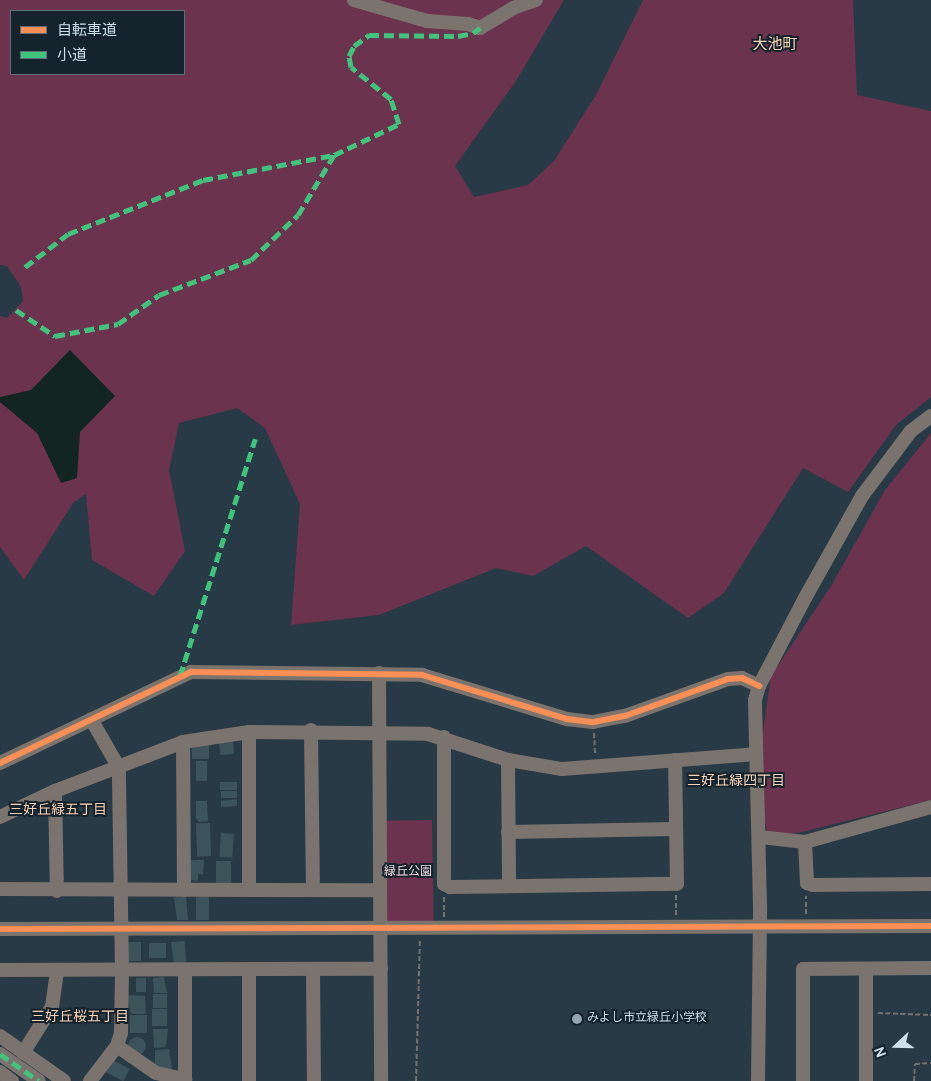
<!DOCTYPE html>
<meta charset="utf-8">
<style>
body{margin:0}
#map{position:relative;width:931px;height:1081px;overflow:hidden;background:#283a45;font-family:Overpass,"Noto Sans JP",sans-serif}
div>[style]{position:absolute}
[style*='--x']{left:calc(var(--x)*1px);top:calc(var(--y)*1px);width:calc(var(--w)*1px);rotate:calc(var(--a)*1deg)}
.green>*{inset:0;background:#6b334e;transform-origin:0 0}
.water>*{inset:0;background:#132522}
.building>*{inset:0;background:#3d535b;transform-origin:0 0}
.round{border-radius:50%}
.path>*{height:2px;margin-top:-1px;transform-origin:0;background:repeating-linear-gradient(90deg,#727271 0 5px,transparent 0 7.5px)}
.minor>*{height:14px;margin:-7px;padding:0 7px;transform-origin:7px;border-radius:7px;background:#7b736d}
.quiet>*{height:5px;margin-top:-2.5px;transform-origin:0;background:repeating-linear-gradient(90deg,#40c37c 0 10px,transparent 0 15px)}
.cycleway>*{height:6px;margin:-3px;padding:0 3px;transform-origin:3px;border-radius:3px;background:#f78f57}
.dots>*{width:14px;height:14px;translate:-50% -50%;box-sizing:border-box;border:2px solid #14232c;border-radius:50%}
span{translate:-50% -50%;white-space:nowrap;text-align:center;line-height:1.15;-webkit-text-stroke:4px #14232c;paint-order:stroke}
.park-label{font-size:12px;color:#f4d9e2}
.poi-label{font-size:12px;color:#ccdfeb}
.left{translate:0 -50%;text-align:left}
.neighbourhood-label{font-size:14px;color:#fdd3b7}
.quarter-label{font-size:15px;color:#fdd3b7}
.legend{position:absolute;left:10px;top:10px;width:175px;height:65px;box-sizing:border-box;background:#14232c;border:1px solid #5e6e78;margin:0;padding:6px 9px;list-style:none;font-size:15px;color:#ccdfeb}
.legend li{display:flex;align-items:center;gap:10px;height:25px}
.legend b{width:25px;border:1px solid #5e6e78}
.north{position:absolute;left:871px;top:1021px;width:50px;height:50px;-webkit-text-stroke:4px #14232c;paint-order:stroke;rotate:249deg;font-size:14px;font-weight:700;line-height:20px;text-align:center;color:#ccdfeb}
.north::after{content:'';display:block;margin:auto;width:18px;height:22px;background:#ccdfeb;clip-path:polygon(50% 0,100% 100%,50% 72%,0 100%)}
</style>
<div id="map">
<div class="green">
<i style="clip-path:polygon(evenodd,0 0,347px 0,396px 16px,471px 29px,544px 0,564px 0,516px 81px,455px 166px,474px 197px,528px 185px,554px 161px,596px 95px,643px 0,853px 0,857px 95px,931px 111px,931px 397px,896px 425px,848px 492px,803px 468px,724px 593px,688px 618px,586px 546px,533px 576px,496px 568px,379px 615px,291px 625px,300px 504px,265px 428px,237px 408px,179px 423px,169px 470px,185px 551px,154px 596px,92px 560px,86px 494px,73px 503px,24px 580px,0 547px,0 316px,7px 318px,23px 301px,21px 287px,7px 266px,0 265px,0 0,11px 11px,184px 11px,184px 74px,11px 74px,11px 11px)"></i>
<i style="clip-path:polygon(362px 0,528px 0,483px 22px,429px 19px)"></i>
<i style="clip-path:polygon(931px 433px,931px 800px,802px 832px,768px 838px,763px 811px,761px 745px,771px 676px,831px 586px,885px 490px)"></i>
<i style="left:432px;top:820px;width:103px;height:49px;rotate:89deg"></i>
</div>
<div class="water">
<i style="clip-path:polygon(70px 350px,115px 396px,80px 432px,77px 478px,61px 483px,37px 433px,0 402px,0 397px,31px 390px)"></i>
</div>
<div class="building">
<i style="left:233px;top:740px;width:14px;height:14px;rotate:86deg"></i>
<i style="left:209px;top:742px;width:17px;height:17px;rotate:90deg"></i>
<i style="left:196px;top:761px;width:11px;height:20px"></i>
<i style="left:237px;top:782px;width:8px;height:17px;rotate:90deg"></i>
<i style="left:237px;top:791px;width:7px;height:16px;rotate:90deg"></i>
<i style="clip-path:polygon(237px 799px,237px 806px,221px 807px,221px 801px)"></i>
<i style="clip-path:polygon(196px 801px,207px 801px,208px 821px,199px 822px,196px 818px)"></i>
<i style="left:210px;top:823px;width:33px;height:14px;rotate:88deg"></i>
<i style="left:221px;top:833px;width:13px;height:24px;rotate:4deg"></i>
<i style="clip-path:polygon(189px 860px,204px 860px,203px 874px,198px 874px,198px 881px,189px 880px)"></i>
<i style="left:216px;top:861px;width:15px;height:27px"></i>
<i style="left:196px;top:896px;width:13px;height:24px"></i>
<i style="clip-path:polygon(174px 897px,186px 897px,188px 920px,177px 920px)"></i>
<i style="clip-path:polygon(185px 941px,186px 965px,174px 965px,171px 942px)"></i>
<i style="left:141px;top:942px;width:19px;height:14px;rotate:90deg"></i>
<i style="left:149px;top:943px;width:17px;height:15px"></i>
<i style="clip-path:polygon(164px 977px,167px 993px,154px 993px,153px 978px)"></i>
<i style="left:136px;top:978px;width:10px;height:14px"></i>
<i style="left:167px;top:994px;width:14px;height:14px;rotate:90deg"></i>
<i style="clip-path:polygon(127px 995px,145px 996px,146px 1014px,131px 1014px)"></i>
<i style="left:167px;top:1009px;width:17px;height:15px;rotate:90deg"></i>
<i style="left:147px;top:1015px;width:18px;height:17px;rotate:90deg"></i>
<i style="clip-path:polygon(153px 1029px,168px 1029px,166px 1047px,154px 1048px)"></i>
<i class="round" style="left:128px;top:1037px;width:18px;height:18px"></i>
<i style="clip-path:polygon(169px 1049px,172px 1069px,155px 1069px,155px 1050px)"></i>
<i style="left:113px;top:1060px;width:19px;height:14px;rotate:28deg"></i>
</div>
<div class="path">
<i style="--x:594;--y:733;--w:21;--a:87"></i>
<i style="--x:806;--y:914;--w:18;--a:-90"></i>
<i style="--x:676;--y:915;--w:20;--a:-90"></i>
<i style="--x:444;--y:917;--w:20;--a:-90"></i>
<i style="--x:878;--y:1013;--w:53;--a:2.2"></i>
<i style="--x:416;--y:1081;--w:142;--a:-88.4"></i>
<i style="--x:914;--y:1081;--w:17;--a:-87"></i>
<i style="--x:915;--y:1064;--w:16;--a:-4"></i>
</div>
<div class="minor">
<i style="--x:354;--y:0;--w:76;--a:16"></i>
<i style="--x:427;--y:21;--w:41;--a:4.2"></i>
<i style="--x:468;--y:24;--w:13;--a:18"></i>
<i style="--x:480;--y:28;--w:39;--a:-31"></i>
<i style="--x:513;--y:8;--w:24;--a:-19"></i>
<i style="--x:379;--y:673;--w:408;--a:89.7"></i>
<i style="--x:311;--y:730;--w:160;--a:89.3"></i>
<i style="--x:249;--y:732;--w:158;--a:90"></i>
<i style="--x:444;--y:737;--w:147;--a:90"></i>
<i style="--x:444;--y:884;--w:7;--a:27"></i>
<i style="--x:450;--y:887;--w:227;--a:-0.8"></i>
<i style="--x:677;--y:884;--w:124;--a:-90.9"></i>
<i style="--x:183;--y:742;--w:148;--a:89.6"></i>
<i style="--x:508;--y:760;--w:126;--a:89.5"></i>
<i style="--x:0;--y:763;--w:212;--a:-25.5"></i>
<i style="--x:191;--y:672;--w:231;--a:0.7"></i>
<i style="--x:422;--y:675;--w:152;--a:16.9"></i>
<i style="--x:567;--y:719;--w:26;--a:7"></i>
<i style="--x:593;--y:722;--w:33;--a:-11"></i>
<i style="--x:625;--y:716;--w:109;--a:-19.8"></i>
<i style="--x:728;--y:679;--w:14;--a:-4"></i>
<i style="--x:742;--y:678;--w:19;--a:25"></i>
<i style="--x:55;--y:791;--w:100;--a:88.9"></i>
<i style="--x:0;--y:817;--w:61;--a:-25.3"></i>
<i style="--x:55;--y:791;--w:137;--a:-20.9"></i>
<i style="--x:183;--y:742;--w:67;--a:-8.6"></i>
<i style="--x:249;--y:732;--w:179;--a:0.6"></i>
<i style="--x:428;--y:734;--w:84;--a:18"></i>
<i style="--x:508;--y:760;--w:55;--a:9.5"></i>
<i style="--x:562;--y:769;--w:194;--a:-4.4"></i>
<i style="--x:508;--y:832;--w:167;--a:-1"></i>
<i style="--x:759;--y:837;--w:46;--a:6.2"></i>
<i style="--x:805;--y:842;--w:131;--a:-15.5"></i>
<i style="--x:805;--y:842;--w:41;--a:87.2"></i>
<i style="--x:807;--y:883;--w:6;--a:18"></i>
<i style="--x:813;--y:885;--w:118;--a:-0.5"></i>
<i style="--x:0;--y:889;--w:380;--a:0.2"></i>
<i style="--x:0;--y:929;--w:931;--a:-0.18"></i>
<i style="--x:866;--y:969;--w:112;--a:90"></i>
<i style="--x:0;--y:970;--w:381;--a:-0.2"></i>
<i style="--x:313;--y:970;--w:111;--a:89.5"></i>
<i style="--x:249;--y:971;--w:110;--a:90"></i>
<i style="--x:185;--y:972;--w:109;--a:90"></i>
<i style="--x:0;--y:1036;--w:78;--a:35.1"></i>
<i style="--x:117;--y:1046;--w:47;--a:34.7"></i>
<i style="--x:156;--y:1073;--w:30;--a:12"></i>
<i style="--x:23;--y:1053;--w:54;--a:-57.8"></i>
<i style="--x:52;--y:1007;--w:36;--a:-82"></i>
<i style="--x:0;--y:1054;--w:47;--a:34.7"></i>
<i style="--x:0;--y:1072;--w:15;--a:37"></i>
<i style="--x:90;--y:1081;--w:44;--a:-52.4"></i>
<i style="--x:117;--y:1046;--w:14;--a:-73"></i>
<i style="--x:121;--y:1033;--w:63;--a:-89.1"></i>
<i style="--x:122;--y:970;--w:202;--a:-90.9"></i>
<i style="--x:119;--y:768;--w:56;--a:-119.7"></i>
<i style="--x:758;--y:1081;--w:175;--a:-89.3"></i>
<i style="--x:760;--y:906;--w:206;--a:-91.4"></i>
<i style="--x:755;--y:700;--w:15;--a:-74"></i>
<i style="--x:759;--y:686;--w:99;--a:-62.4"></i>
<i style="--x:805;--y:598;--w:117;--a:-60.8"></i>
<i style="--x:862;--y:496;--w:81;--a:-53"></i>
<i style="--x:911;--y:431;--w:25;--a:-37"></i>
<i style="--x:803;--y:1081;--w:112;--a:-90"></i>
<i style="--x:803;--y:969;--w:128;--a:-0.4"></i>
</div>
<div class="quiet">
<i style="--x:25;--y:267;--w:54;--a:-37.5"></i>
<i style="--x:68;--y:234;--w:145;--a:-21.8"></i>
<i style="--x:203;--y:180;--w:133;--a:-10.8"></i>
<i style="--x:334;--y:155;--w:72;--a:-25.5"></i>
<i style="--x:399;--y:124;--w:26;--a:-108"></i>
<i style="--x:391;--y:99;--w:51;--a:-141.3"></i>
<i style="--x:351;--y:67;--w:11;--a:-100"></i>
<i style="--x:349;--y:56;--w:11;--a:-63"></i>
<i style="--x:354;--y:46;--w:19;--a:-36"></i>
<i style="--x:369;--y:35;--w:89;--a:0.6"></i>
<i style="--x:458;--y:36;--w:15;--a:-11"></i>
<i style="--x:473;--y:33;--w:9;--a:-36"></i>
<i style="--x:16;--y:310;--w:47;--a:33.7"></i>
<i style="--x:55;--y:336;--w:64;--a:-10.8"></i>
<i style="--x:118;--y:324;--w:50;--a:-35.3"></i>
<i style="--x:159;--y:295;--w:98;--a:-20.8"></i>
<i style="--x:251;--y:260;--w:65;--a:-43.8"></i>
<i style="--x:298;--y:215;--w:70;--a:-59"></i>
<i style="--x:180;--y:676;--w:249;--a:-72.4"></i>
<i style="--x:0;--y:1054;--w:47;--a:34.7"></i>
</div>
<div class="cycleway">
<i style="--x:0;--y:763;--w:212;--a:-25.5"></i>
<i style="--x:191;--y:672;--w:231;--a:0.7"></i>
<i style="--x:422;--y:675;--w:152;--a:16.9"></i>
<i style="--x:567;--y:719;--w:26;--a:7"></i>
<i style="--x:593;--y:722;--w:33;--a:-11"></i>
<i style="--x:625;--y:716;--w:109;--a:-19.8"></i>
<i style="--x:728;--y:679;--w:14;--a:-4"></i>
<i style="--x:742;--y:678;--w:19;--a:25"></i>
<i style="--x:0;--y:929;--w:931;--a:-0.18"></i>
</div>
<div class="dots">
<i style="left:577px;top:1019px;background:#93a5b1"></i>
</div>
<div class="park-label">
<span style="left:408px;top:873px">緑丘公園</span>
</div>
<div class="poi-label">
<span class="left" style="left:587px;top:1019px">みよし市立緑丘小学校</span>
</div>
<div class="neighbourhood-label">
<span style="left:736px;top:782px">三好丘緑四丁目</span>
<span style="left:58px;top:811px">三好丘緑五丁目</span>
<span style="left:80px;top:1018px">三好丘桜五丁目</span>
</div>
<div class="quarter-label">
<span style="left:775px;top:46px">大池町</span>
</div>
<ul class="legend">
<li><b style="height:6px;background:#f78f57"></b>自転車道</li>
<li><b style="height:6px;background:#40c37c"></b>小道</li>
</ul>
<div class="north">N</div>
</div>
